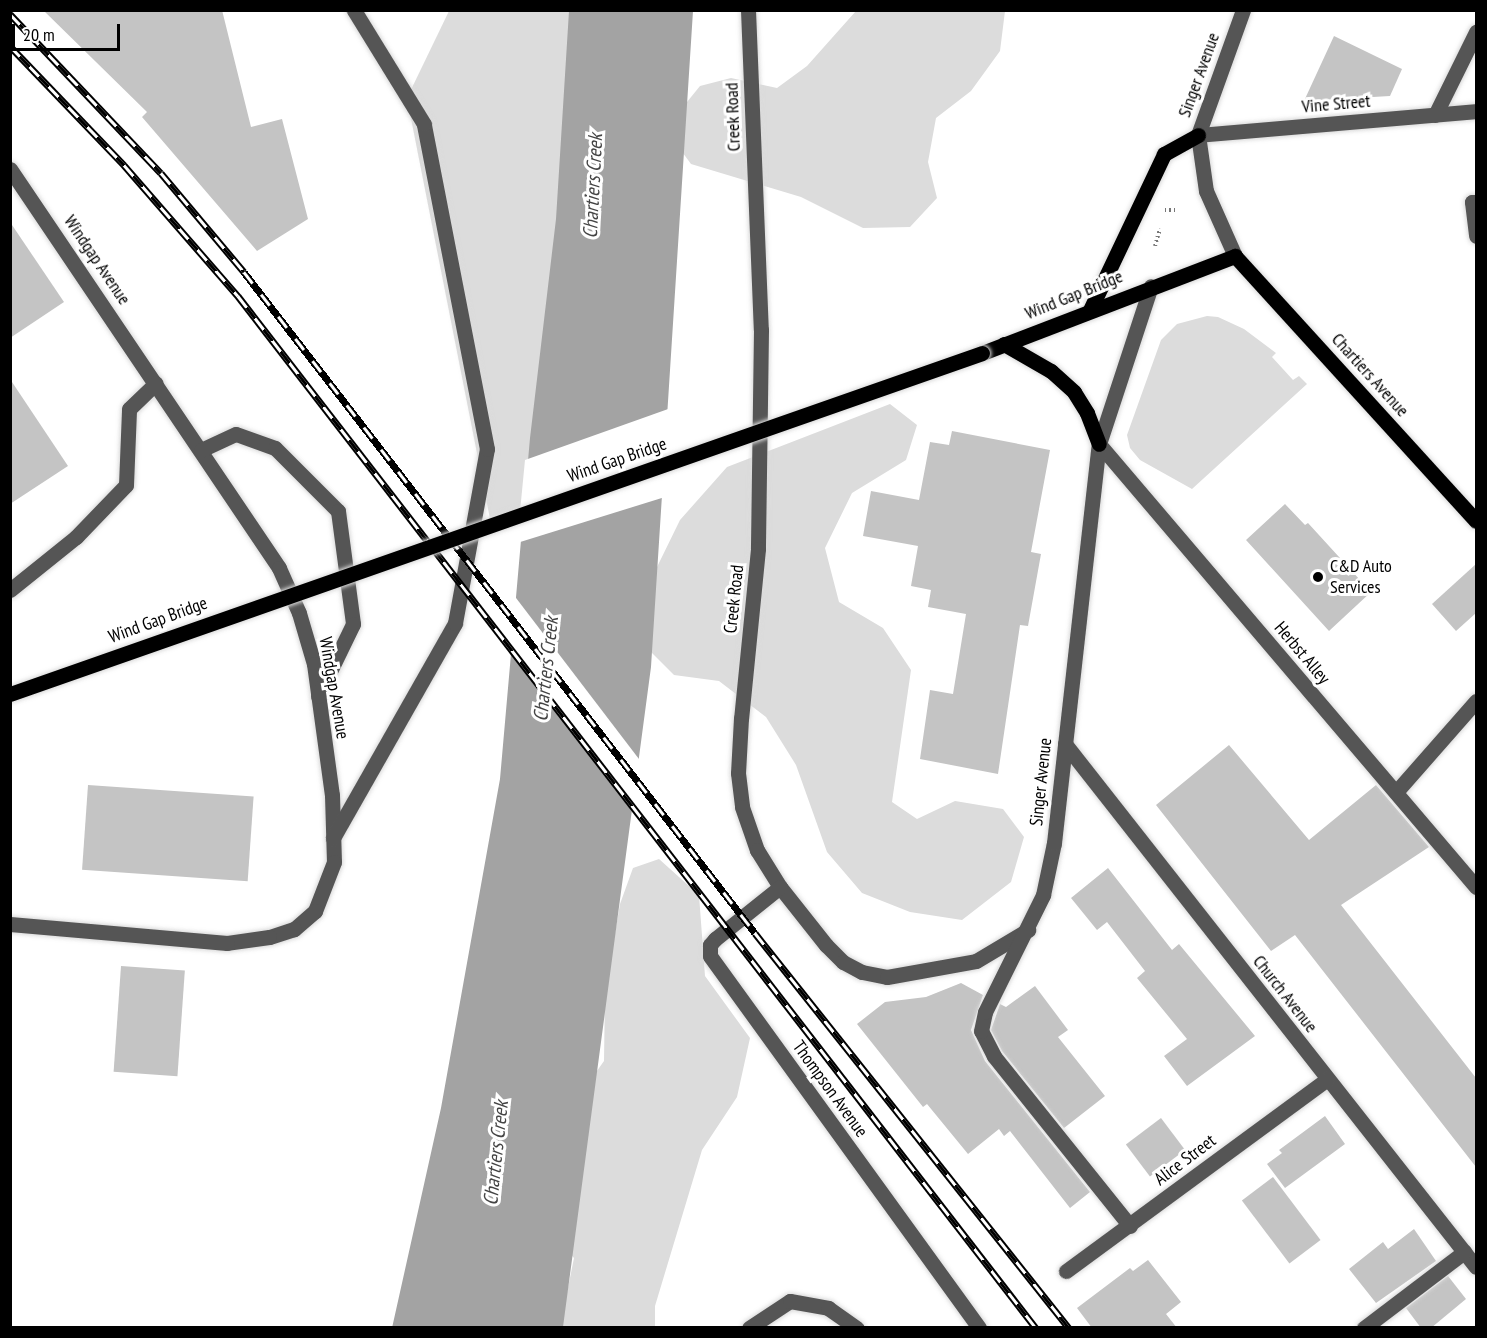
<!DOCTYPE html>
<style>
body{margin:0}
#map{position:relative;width:1487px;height:1338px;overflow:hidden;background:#fff;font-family:"PT Sans Narrow",sans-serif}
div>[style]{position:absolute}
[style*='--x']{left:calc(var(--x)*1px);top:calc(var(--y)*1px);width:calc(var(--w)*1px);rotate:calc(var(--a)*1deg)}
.green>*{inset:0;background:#dcdcdc}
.water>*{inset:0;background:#a3a3a3}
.pier>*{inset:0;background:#fff}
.building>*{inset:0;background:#c4c4c4;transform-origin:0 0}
.path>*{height:4px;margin-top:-2px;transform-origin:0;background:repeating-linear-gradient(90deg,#777 0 1.5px,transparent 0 4.5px)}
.roads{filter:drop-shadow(0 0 2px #dbdbdb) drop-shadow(0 0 2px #dbdbdb)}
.minor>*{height:15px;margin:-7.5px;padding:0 7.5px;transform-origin:7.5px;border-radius:7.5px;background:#555}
.major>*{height:15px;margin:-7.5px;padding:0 7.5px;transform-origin:7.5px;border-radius:7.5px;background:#000}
.rail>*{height:7px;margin-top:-3.5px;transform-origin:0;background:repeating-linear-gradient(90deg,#fff 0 14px,#000 0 28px);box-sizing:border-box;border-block:2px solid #000}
.bridges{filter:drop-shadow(0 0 2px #dbdbdb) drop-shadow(0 0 2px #dbdbdb)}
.major-bridge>*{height:15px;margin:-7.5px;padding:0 7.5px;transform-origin:7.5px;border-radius:7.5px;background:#000}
.dots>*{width:16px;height:16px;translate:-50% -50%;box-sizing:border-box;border:3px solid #fff;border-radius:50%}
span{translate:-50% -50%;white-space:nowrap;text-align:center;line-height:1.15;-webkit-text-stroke:6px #fff;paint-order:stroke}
.street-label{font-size:18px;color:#000}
.poi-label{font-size:18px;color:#000}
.left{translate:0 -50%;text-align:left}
.water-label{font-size:20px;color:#444;font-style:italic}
.frame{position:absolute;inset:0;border:12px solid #000;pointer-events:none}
.scale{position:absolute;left:12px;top:24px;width:108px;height:27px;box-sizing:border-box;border:3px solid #000;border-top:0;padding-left:8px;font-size:18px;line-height:21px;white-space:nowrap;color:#000;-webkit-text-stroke:4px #fff;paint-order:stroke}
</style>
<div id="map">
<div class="green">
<i style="clip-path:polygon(449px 11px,622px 11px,562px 508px,490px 519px,407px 98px)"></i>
<i style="clip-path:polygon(856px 11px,1005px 11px,1000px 51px,971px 91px,936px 118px,928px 162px,937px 198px,910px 227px,863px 228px,801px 197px,691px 164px,677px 145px,674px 118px,700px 86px,731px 78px,777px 88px,807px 66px)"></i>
<i style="clip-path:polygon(1207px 316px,1218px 317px,1244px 329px,1276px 353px,1272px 357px,1293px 380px,1299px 376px,1307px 384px,1192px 489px,1140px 460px,1130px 448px,1127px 435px,1161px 340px,1177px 324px)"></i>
<i style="clip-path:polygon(890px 404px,917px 425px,906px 460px,852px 493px,825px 548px,839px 602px,883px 628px,911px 670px,892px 802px,917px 819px,955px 801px,1003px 809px,1024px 837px,1011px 882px,962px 920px,910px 912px,862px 893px,827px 852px,796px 765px,766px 717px,719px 681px,674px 675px,641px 642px,636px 610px,680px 520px,727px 467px)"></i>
<i style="clip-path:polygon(659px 859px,699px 895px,705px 976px,750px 1038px,737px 1097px,702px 1150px,655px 1306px,655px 1327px,560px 1327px,574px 1258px,548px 1229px,575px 1102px,604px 1061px,605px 992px,620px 904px,633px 868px)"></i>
</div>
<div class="water">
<i style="clip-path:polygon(569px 11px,693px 11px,651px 667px,563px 1327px,392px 1328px,441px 1108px,500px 779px,530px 438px,556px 219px)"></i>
</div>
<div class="pier">
<i style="clip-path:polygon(671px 408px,665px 497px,517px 543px,525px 460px)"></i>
<i style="clip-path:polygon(513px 594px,642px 763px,635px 815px,508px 648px)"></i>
</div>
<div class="building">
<i style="clip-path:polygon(43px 10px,222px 10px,251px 127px,282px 119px,308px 219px,257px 251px,142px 117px,147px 112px)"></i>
<i style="clip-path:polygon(1334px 36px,1402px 69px,1390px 96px,1304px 101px)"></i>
<i style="clip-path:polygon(10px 222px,64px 302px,10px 338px)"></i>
<i style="clip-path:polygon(10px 379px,68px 466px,10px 504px)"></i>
<i style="clip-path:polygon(952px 431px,1050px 450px,1031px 552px,1041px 554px,1028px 626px,1020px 625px,998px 774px,920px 759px,930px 690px,953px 694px,966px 614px,928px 607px,931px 590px,911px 586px,918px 546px,863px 536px,871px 491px,919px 500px,930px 442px,949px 445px)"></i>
<i style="clip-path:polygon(1285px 504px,1305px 525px,1308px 523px,1371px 592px,1329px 631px,1246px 540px)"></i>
<i style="clip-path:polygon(1476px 564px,1476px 613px,1456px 631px,1432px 604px)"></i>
<i style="clip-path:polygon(1229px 745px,1309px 840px,1376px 785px,1429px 847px,1341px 905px,1476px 1078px,1476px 1167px,1295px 935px,1271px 951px,1156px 805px)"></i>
<i style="left:88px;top:785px;width:166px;height:85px;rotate:4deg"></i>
<i style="clip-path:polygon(1108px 868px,1172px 950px,1179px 944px,1255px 1036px,1187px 1086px,1164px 1056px,1187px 1039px,1137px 978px,1145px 971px,1107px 922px,1097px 930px,1071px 898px)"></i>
<i style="left:121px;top:966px;width:64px;height:106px;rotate:4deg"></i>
<i style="clip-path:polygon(961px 983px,983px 995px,971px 1030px,985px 1061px,1090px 1192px,1070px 1208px,1010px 1131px,1004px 1136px,999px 1129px,968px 1154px,927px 1104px,923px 1107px,857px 1024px,885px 1002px,926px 997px)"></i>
<i style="clip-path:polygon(1035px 986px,1068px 1030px,1058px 1037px,1105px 1096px,1064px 1128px,1002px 1051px,991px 1030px,1000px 1004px,1006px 1007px)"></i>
<i style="clip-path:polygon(1325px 1116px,1345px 1144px,1285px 1188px,1267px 1164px,1282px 1153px,1279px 1150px)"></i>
<i style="left:1161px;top:1118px;width:40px;height:44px;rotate:53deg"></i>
<i style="left:1273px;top:1177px;width:79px;height:39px;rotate:53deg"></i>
<i style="clip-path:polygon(1414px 1229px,1436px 1261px,1376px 1303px,1349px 1269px,1383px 1242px,1388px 1249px)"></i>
<i style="clip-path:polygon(1148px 1260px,1181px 1302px,1166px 1314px,1177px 1328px,1092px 1328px,1077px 1308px,1130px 1268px,1133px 1271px)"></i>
<i style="clip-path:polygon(1448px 1276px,1466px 1299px,1431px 1328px,1421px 1328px,1406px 1308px)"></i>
</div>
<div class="path">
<i style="--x:1165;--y:210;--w:13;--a:0"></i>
<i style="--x:1155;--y:246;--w:18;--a:-74"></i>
</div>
<div class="roads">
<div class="minor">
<i style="--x:748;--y:10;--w:320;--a:87.7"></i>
<i style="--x:761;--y:330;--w:219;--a:90.8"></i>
<i style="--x:758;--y:549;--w:170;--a:95.7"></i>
<i style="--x:741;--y:718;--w:55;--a:93.1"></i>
<i style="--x:738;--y:773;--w:34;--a:83"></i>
<i style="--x:742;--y:807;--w:46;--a:70.8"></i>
<i style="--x:757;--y:850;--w:44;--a:58.1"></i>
<i style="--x:780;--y:887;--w:74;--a:51.6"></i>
<i style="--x:826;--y:945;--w:24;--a:45"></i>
<i style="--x:843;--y:962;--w:21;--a:28"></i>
<i style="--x:862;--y:972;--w:25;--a:11"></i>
<i style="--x:887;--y:977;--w:90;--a:-10.2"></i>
<i style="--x:976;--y:961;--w:61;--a:-30.8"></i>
<i style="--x:1435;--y:115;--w:93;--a:-63.7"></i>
<i style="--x:1198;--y:135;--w:279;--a:-4.9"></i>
<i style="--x:10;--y:169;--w:481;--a:56"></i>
<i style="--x:279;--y:568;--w:49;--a:66"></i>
<i style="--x:299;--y:613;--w:53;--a:73.6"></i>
<i style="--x:314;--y:664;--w:132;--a:82.2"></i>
<i style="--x:332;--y:795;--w:67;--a:88.3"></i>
<i style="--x:334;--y:862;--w:53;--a:111.2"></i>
<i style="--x:315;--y:911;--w:28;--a:139"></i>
<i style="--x:294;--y:929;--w:26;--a:162"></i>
<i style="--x:269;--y:937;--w:42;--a:171.9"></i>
<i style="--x:227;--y:943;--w:218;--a:-175"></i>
<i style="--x:1476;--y:202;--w:4;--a:180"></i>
<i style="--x:1472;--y:202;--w:34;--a:83"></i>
<i style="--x:1235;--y:256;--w:71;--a:-114"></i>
<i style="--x:1206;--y:191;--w:57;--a:-98.1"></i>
<i style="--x:1198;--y:135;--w:133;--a:-70.2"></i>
<i style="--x:1099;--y:444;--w:582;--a:49.6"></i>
<i style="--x:201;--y:450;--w:38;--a:-25"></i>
<i style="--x:236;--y:434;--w:41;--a:19.7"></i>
<i style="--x:275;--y:448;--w:89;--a:45"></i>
<i style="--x:338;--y:511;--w:114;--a:82.4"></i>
<i style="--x:353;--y:624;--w:80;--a:115.9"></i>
<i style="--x:10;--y:590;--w:85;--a:-38.8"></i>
<i style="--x:76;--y:537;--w:72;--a:-46.1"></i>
<i style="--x:126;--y:485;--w:76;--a:-87.7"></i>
<i style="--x:129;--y:409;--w:37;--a:-44"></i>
<i style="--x:1065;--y:744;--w:665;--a:51.84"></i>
<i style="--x:1396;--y:792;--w:121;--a:-48.7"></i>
<i style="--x:333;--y:838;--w:247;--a:-60.4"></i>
<i style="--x:455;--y:623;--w:177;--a:-79.6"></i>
<i style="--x:487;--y:449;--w:331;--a:-101"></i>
<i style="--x:424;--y:124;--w:134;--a:-121.6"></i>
<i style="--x:780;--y:887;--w:83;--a:141.3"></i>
<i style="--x:715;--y:939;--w:8;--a:130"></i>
<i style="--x:710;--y:945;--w:11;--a:90"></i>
<i style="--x:710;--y:956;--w:459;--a:54.1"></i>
<i style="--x:1130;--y:1226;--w:218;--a:-128.7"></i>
<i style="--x:994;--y:1056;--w:28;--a:-117"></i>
<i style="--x:981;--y:1031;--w:19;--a:-78"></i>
<i style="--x:985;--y:1012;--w:131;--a:-63.6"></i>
<i style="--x:1043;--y:895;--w:53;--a:-78.1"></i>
<i style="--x:1054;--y:843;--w:402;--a:-83.6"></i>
<i style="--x:1099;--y:444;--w:166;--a:-71.8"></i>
<i style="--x:1066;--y:1271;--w:324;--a:-36.3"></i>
<i style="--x:749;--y:1328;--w:49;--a:-33.4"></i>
<i style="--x:790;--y:1301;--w:39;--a:10"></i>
<i style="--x:828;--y:1308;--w:35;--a:35"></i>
<i style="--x:1364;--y:1328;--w:126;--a:-37.2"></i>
</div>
<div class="major">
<i style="--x:1090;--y:310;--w:173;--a:-64.6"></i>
<i style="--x:1164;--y:154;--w:39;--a:-29"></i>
<i style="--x:1004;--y:344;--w:54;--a:29.9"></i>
<i style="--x:1051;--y:371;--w:31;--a:42"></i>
<i style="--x:1074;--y:392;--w:25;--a:58"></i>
<i style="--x:1087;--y:413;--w:33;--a:69"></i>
<i style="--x:982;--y:353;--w:271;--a:-21"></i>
<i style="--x:1235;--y:256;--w:358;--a:47.7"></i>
</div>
</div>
<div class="rail">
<i style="--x:10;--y:14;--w:219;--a:46.5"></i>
<i style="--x:161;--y:173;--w:129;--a:50"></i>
<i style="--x:244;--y:272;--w:835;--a:52.29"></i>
<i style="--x:755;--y:933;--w:505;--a:51.52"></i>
<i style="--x:10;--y:46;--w:165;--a:46.2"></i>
<i style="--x:124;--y:165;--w:174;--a:49"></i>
<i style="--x:238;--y:296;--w:1305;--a:52.29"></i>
</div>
<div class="bridges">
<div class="major-bridge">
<i style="--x:10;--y:694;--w:1030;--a:-19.33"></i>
</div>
</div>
<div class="dots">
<i style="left:1318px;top:577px;background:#000"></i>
</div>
<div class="street-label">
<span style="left:1199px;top:75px;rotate:-70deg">Singer Avenue</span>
<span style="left:1336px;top:104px;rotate:-5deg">Vine Street</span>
<span style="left:733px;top:117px;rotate:-92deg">Creek Road</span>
<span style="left:97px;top:260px;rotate:56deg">Windgap Avenue</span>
<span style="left:1074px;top:295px;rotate:-22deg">Wind Gap Bridge</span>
<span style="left:1370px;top:375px;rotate:48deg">Chartiers Avenue</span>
<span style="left:617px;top:460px;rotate:-19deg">Wind Gap Bridge</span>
<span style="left:734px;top:599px;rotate:-84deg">Creek Road</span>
<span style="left:158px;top:620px;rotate:-20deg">Wind Gap Bridge</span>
<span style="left:1302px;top:653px;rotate:50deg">Herbst Alley</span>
<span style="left:334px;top:688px;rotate:80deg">Windgap Avenue</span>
<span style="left:1041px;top:782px;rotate:-84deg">Singer Avenue</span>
<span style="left:1285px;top:994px;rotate:52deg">Church Avenue</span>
<span style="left:830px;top:1089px;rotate:54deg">Thompson Avenue</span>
<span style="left:1185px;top:1160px;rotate:-37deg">Alice Street</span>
</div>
<div class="poi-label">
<span class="left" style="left:1330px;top:577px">C&amp;D Auto<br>Services</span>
</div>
<div class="water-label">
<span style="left:593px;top:186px;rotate:-87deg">Chartiers Creek</span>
<span style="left:546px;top:669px;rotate:-84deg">Chartiers Creek</span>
<span style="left:496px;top:1153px;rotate:-84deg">Chartiers Creek</span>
</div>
<div class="frame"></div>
<div class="scale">20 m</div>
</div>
